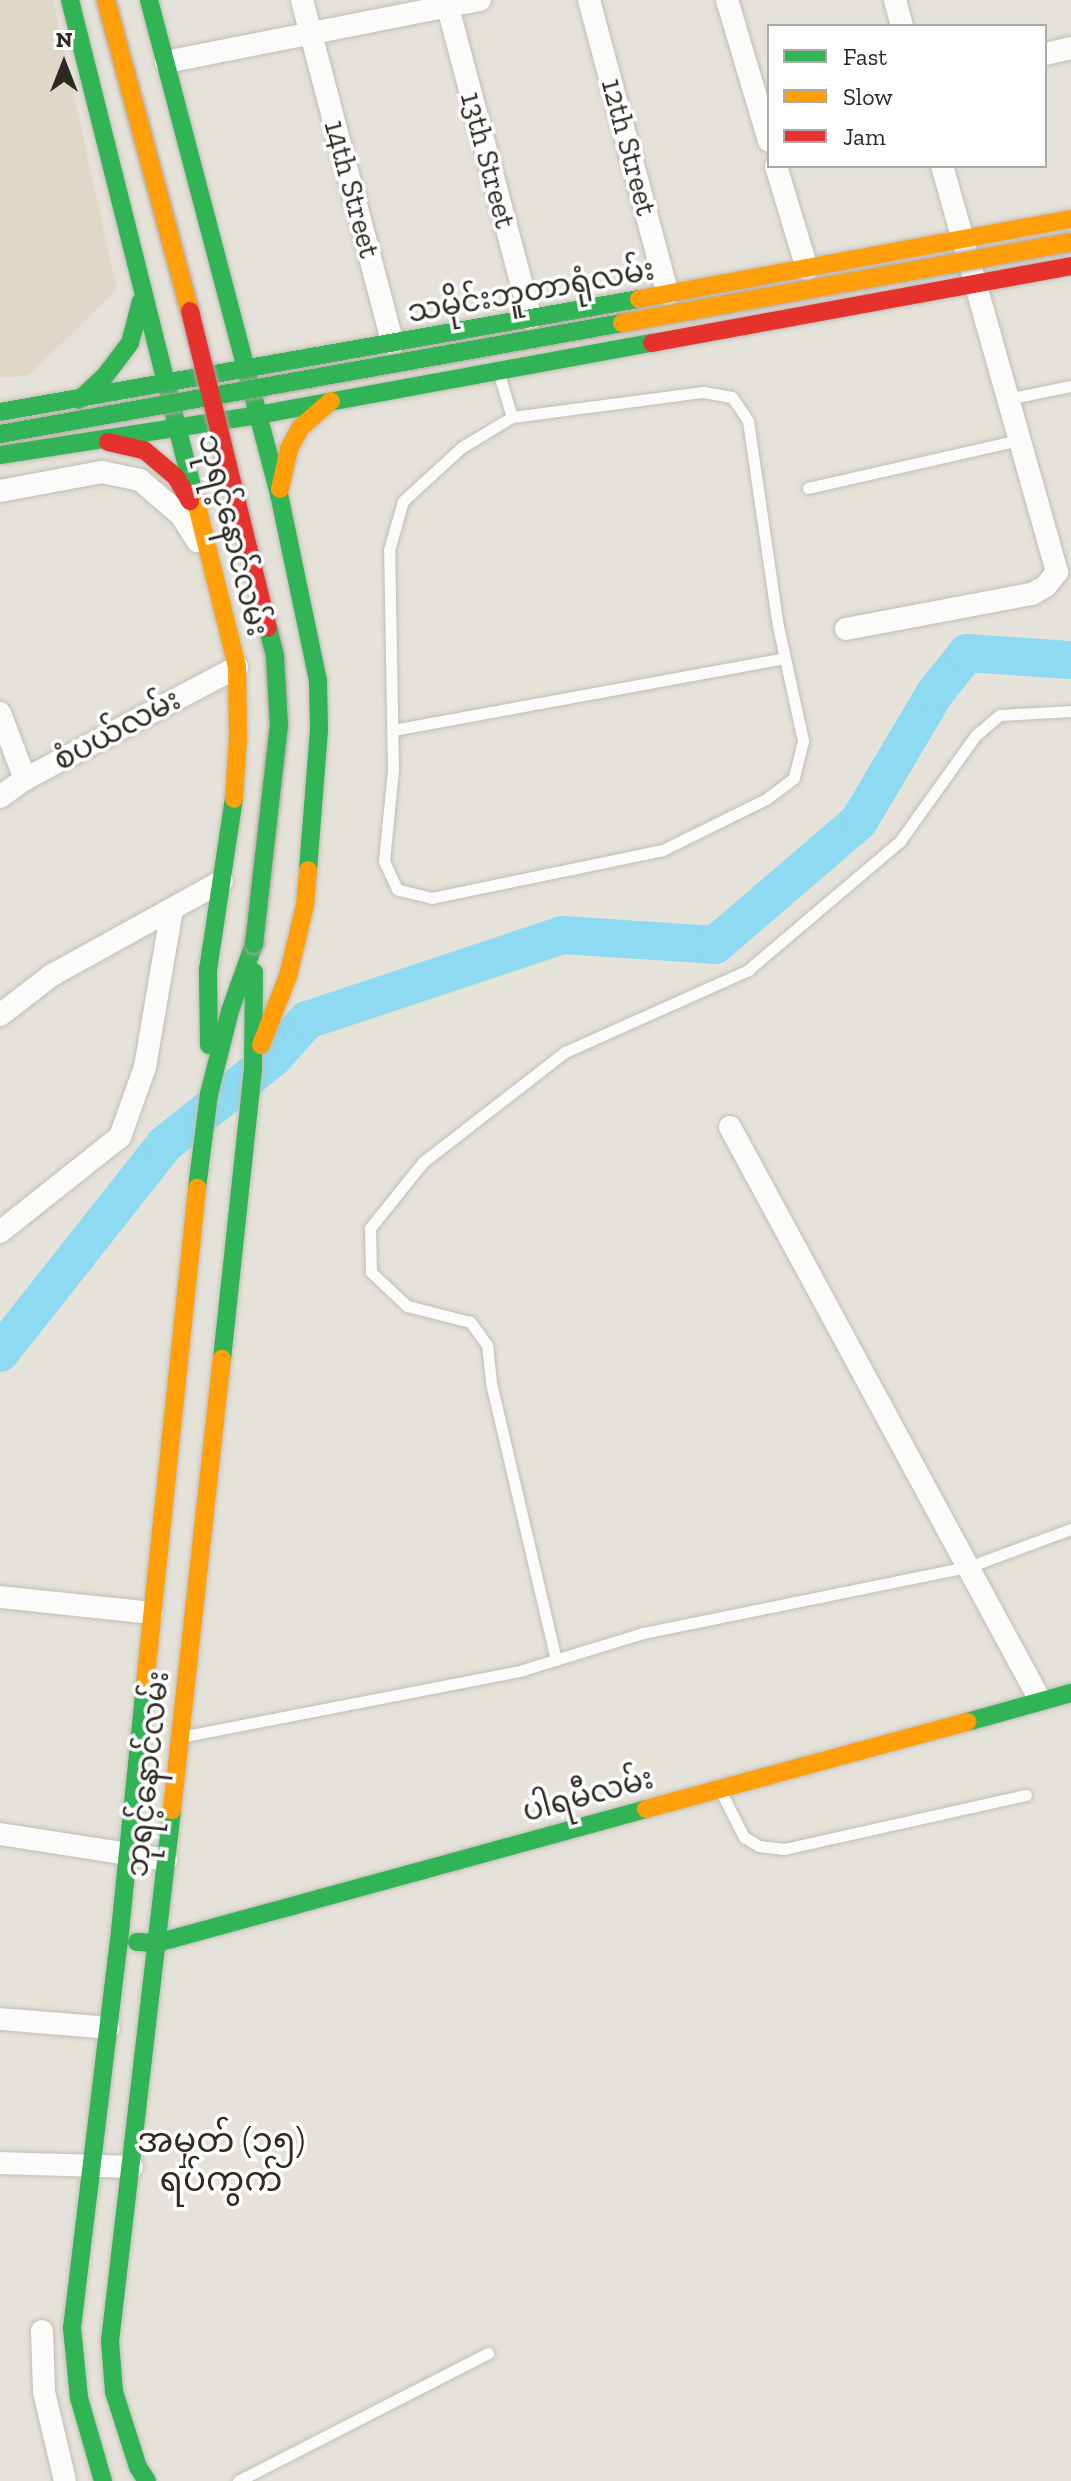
<!DOCTYPE html>
<meta charset="utf-8">
<style>
body{margin:0}
#map{position:relative;width:1071px;height:2481px;overflow:hidden;background:#e5e2d9;font-family:"Zilla Slab","Noto Sans Myanmar",serif}
div>[style]{position:absolute}
[style*='--x']{left:calc(var(--x)*1px);top:calc(var(--y)*1px);width:calc(var(--w)*1px);rotate:calc(var(--a)*1deg)}
.built>*{inset:0;background:#dfd8c8}
.river>*{height:38px;margin:-19px;padding:0 19px;transform-origin:19px;border-radius:19px;background:#8ddaf2}
.roads{filter:drop-shadow(0 0 2px #c0beb7) drop-shadow(0 0 2px #c0beb7)}
.lane>*{height:11px;margin:-5.5px;padding:0 5.5px;transform-origin:5.5px;border-radius:5.5px;background:#fbfbf9}
.street>*{height:22px;margin:-11px;padding:0 11px;transform-origin:11px;border-radius:11px;background:#fbfbf9}
.fast>*{height:18px;margin:-9px;padding:0 9px;transform-origin:9px;border-radius:9px;background:#30b455}
.slow>*{height:18px;margin:-9px;padding:0 9px;transform-origin:9px;border-radius:9px;background:#ff9f0a}
.jam>*{height:18px;margin:-9px;padding:0 9px;transform-origin:9px;border-radius:9px;background:#e5322d}
.bridges{filter:drop-shadow(0 0 2px #b1a29e) drop-shadow(0 0 2px #b1a29e)}
.fast-bridge>*{height:18px;margin:-9px;padding:0 9px;transform-origin:9px;border-radius:9px;background:#30b455}
.slow-bridge>*{height:18px;margin:-9px;padding:0 9px;transform-origin:9px;border-radius:9px;background:#ff9f0a}
.jam-bridge>*{height:18px;margin:-9px;padding:0 9px;transform-origin:9px;border-radius:9px;background:#e5322d}
span{translate:-50% -50%;white-space:nowrap;text-align:center;line-height:1.15;-webkit-text-stroke:7px #fff;paint-order:stroke}
.street-label{font-size:30px;color:#2d2a24}
.quarter-label{font-size:34px;color:#312c1e}
.legend{position:absolute;left:767px;top:24px;width:280px;height:144px;box-sizing:border-box;background:#fff;border:2px solid #abaaa7;margin:0;padding:10px 14px;list-style:none;font-size:24px;color:#2d2a24}
.legend li{display:flex;align-items:center;gap:16px;height:40px}
.legend b{width:40px;border:2px solid #abaaa7}
.north{position:absolute;left:24px;top:24px;width:80px;height:80px;-webkit-text-stroke:6px #fff;paint-order:stroke;rotate:0deg;font-size:22px;font-weight:700;line-height:32px;text-align:center;color:#2d2a24}
.north::after{content:'';display:block;margin:auto;width:28px;height:36px;background:#2d2a24;clip-path:polygon(50% 0,100% 100%,50% 72%,0 100%)}
</style>
<div id="map">
<div class="built">
<i style="clip-path:polygon(0 0,53px 0,117px 290px,29px 375px,0 378px)"></i>
</div>
<div class="river">
<i style="--x:0;--y:1353;--w:265;--a:-51.7"></i>
<i style="--x:164;--y:1145;--w:139;--a:-38.6"></i>
<i style="--x:273;--y:1058;--w:51;--a:-48.2"></i>
<i style="--x:307;--y:1020;--w:269;--a:-18.4"></i>
<i style="--x:562;--y:935;--w:153;--a:3.7"></i>
<i style="--x:715;--y:945;--w:190;--a:-40.7"></i>
<i style="--x:859;--y:821;--w:149;--a:-59.3"></i>
<i style="--x:935;--y:693;--w:51;--a:-51.3"></i>
<i style="--x:967;--y:653;--w:104;--a:3.9"></i>
</div>
<div class="roads">
<div class="lane">
<i style="--x:499;--y:374;--w:45;--a:73.2"></i>
<i style="--x:703;--y:392;--w:29;--a:10"></i>
<i style="--x:732;--y:397;--w:29;--a:56"></i>
<i style="--x:748;--y:421;--w:207;--a:81.7"></i>
<i style="--x:778;--y:626;--w:118;--a:77.7"></i>
<i style="--x:803;--y:741;--w:38;--a:104"></i>
<i style="--x:794;--y:778;--w:35;--a:143"></i>
<i style="--x:766;--y:799;--w:115;--a:153.7"></i>
<i style="--x:663;--y:850;--w:236;--a:168.3"></i>
<i style="--x:432;--y:898;--w:36;--a:-166"></i>
<i style="--x:397;--y:889;--w:31;--a:-115"></i>
<i style="--x:384;--y:861;--w:92;--a:-84.4"></i>
<i style="--x:393;--y:769;--w:219;--a:-91"></i>
<i style="--x:389;--y:550;--w:51;--a:-74.1"></i>
<i style="--x:403;--y:501;--w:80;--a:-42.5"></i>
<i style="--x:462;--y:447;--w:58;--a:-31"></i>
<i style="--x:512;--y:417;--w:193;--a:-7.5"></i>
<i style="--x:1007;--y:399;--w:65;--a:-11.5"></i>
<i style="--x:808;--y:488;--w:216;--a:-12.8"></i>
<i style="--x:393;--y:730;--w:398;--a:-10.4"></i>
<i style="--x:556;--y:1660;--w:285;--a:-103.2"></i>
<i style="--x:491;--y:1382;--w:37;--a:-96"></i>
<i style="--x:487;--y:1345;--w:29;--a:-126"></i>
<i style="--x:470;--y:1322;--w:65;--a:-165.7"></i>
<i style="--x:407;--y:1306;--w:50;--a:-136.6"></i>
<i style="--x:371;--y:1272;--w:44;--a:-91.3"></i>
<i style="--x:370;--y:1228;--w:85;--a:-51.2"></i>
<i style="--x:423;--y:1162;--w:180;--a:-37.8"></i>
<i style="--x:565;--y:1052;--w:201;--a:-24.1"></i>
<i style="--x:748;--y:970;--w:199;--a:-40.3"></i>
<i style="--x:900;--y:841;--w:130;--a:-54.4"></i>
<i style="--x:976;--y:735;--w:31;--a:-40"></i>
<i style="--x:1000;--y:715;--w:71;--a:-3.2"></i>
<i style="--x:185;--y:1736;--w:344;--a:-11"></i>
<i style="--x:523;--y:1670;--w:126;--a:-17.1"></i>
<i style="--x:643;--y:1633;--w:332;--a:-11.5"></i>
<i style="--x:968;--y:1567;--w:110;--a:-20.3"></i>
<i style="--x:721;--y:1792;--w:51;--a:62.9"></i>
<i style="--x:744;--y:1837;--w:17;--a:31"></i>
<i style="--x:759;--y:1846;--w:25;--a:7"></i>
<i style="--x:784;--y:1849;--w:248;--a:-12.6"></i>
<i style="--x:238;--y:2481;--w:281;--a:-27.1"></i>
</div>
<div class="street">
<i style="--x:302;--y:0;--w:356;--a:75.2"></i>
<i style="--x:446;--y:0;--w:330;--a:75.1"></i>
<i style="--x:589;--y:0;--w:305;--a:75"></i>
<i style="--x:727;--y:0;--w:147;--a:73.4"></i>
<i style="--x:895;--y:0;--w:27;--a:75"></i>
<i style="--x:1045;--y:54;--w:27;--a:-13"></i>
<i style="--x:166;--y:62;--w:320;--a:-11.2"></i>
<i style="--x:776;--y:166;--w:108;--a:73.2"></i>
<i style="--x:0;--y:491;--w:104;--a:-10.6"></i>
<i style="--x:102;--y:472;--w:39;--a:12"></i>
<i style="--x:140;--y:480;--w:54;--a:40.5"></i>
<i style="--x:181;--y:515;--w:31;--a:58"></i>
<i style="--x:846;--y:629;--w:189;--a:-10.7"></i>
<i style="--x:1032;--y:594;--w:16;--a:-30"></i>
<i style="--x:1046;--y:586;--w:18;--a:-52"></i>
<i style="--x:1057;--y:572;--w:422;--a:-105.8"></i>
<i style="--x:0;--y:713;--w:71;--a:69.3"></i>
<i style="--x:0;--y:797;--w:31;--a:-36"></i>
<i style="--x:25;--y:779;--w:240;--a:-27.8"></i>
<i style="--x:0;--y:1015;--w:66;--a:-37.6"></i>
<i style="--x:52;--y:975;--w:194;--a:-28.9"></i>
<i style="--x:730;--y:1127;--w:651;--a:61.59"></i>
<i style="--x:0;--y:1232;--w:153;--a:-38.4"></i>
<i style="--x:120;--y:1137;--w:74;--a:-70.3"></i>
<i style="--x:145;--y:1067;--w:160;--a:-80.3"></i>
<i style="--x:0;--y:1597;--w:152;--a:6"></i>
<i style="--x:0;--y:1834;--w:168;--a:8.9"></i>
<i style="--x:0;--y:2019;--w:109;--a:4.7"></i>
<i style="--x:0;--y:2163;--w:132;--a:1.7"></i>
<i style="--x:42;--y:2331;--w:61;--a:88.1"></i>
<i style="--x:44;--y:2392;--w:91;--a:76.7"></i>
</div>
<div class="fast">
<i style="--x:70;--y:0;--w:509;--a:75.91"></i>
<i style="--x:149;--y:0;--w:511;--a:75.26"></i>
<i style="--x:279;--y:494;--w:190;--a:78.2"></i>
<i style="--x:318;--y:680;--w:50;--a:88.9"></i>
<i style="--x:319;--y:730;--w:140;--a:94.5"></i>
<i style="--x:79;--y:400;--w:35;--a:-43"></i>
<i style="--x:105;--y:376;--w:41;--a:-52.9"></i>
<i style="--x:130;--y:343;--w:43;--a:-75.3"></i>
<i style="--x:0;--y:412;--w:649;--a:-10.03"></i>
<i style="--x:0;--y:455;--w:261;--a:-8.8"></i>
<i style="--x:258;--y:415;--w:401;--a:-10.4"></i>
<i style="--x:209;--y:1045;--w:75;--a:-90.8"></i>
<i style="--x:208;--y:970;--w:173;--a:-81.4"></i>
<i style="--x:197;--y:1188;--w:95;--a:-82.7"></i>
<i style="--x:209;--y:1094;--w:86;--a:-75.8"></i>
<i style="--x:230;--y:1011;--w:71;--a:-70.3"></i>
<i style="--x:222;--y:1359;--w:293;--a:-83.9"></i>
<i style="--x:253;--y:1068;--w:96;--a:-89.4"></i>
<i style="--x:967;--y:1722;--w:108;--a:-15.6"></i>
<i style="--x:137;--y:1942;--w:20;--a:3"></i>
<i style="--x:157;--y:1943;--w:507;--a:-15.32"></i>
<i style="--x:103;--y:2481;--w:86;--a:-106.1"></i>
<i style="--x:79;--y:2398;--w:70;--a:-95.7"></i>
<i style="--x:72;--y:2328;--w:390;--a:-83.1"></i>
<i style="--x:119;--y:1941;--w:258;--a:-84.2"></i>
<i style="--x:147;--y:2481;--w:17;--a:-123"></i>
<i style="--x:138;--y:2467;--w:79;--a:-107.7"></i>
<i style="--x:114;--y:2392;--w:51;--a:-94.5"></i>
<i style="--x:110;--y:2341;--w:535;--a:-83.34"></i>
</div>
<div class="slow">
<i style="--x:639;--y:299;--w:439;--a:-10.5"></i>
<i style="--x:280;--y:489;--w:41;--a:-77.3"></i>
<i style="--x:289;--y:449;--w:24;--a:-62"></i>
<i style="--x:300;--y:428;--w:41;--a:-41.1"></i>
<i style="--x:194;--y:494;--w:178;--a:76"></i>
<i style="--x:237;--y:667;--w:71;--a:89.2"></i>
<i style="--x:238;--y:738;--w:61;--a:93.8"></i>
<i style="--x:261;--y:1045;--w:74;--a:-68.6"></i>
<i style="--x:288;--y:976;--w:73;--a:-76.5"></i>
<i style="--x:305;--y:905;--w:35;--a:-85"></i>
<i style="--x:145;--y:1684;--w:499;--a:-84"></i>
<i style="--x:646;--y:1809;--w:333;--a:-15.2"></i>
<i style="--x:172;--y:1810;--w:454;--a:-83.7"></i>
</div>
<div class="jam">
<i style="--x:652;--y:343;--w:426;--a:-10.4"></i>
<i style="--x:108;--y:442;--w:37;--a:13"></i>
<i style="--x:144;--y:450;--w:42;--a:40.2"></i>
<i style="--x:176;--y:477;--w:28;--a:60"></i>
</div>
</div>
<div class="bridges">
<div class="fast-bridge">
<i style="--x:0;--y:434;--w:632;--a:-10.12"></i>
<i style="--x:254;--y:944;--w:219;--a:-83.5"></i>
<i style="--x:279;--y:726;--w:70;--a:-93.3"></i>
<i style="--x:275;--y:656;--w:29;--a:-104"></i>
</div>
<div class="slow-bridge">
<i style="--x:106;--y:0;--w:322;--a:74.9"></i>
<i style="--x:622;--y:323;--w:456;--a:-10.2"></i>
</div>
<div class="jam-bridge">
<i style="--x:190;--y:311;--w:326;--a:76.2"></i>
</div>
</div>
<div class="street-label">
<span style="left:629px;top:147px;rotate:75deg">12th Street</span>
<span style="left:488px;top:160px;rotate:75deg">13th Street</span>
<span style="left:352px;top:189px;rotate:75deg">14th Street</span>
<span style="left:531px;top:291px;rotate:-10deg">သမိုင်းဘူတာရုံလမ်း</span>
<span style="left:233px;top:535px;rotate:76deg">ဘုရင့်နောင်လမ်း</span>
<span style="left:117px;top:730px;rotate:-28deg">စံပယ်လမ်း</span>
<span style="left:148px;top:1774px;rotate:-84deg">ဘုရင့်နောင်လမ်း</span>
<span style="left:588px;top:1795px;rotate:-15deg">ပါရမီလမ်း</span>
</div>
<div class="quarter-label">
<span style="left:221px;top:2160px">အမှတ် (၁၅)<br>ရပ်ကွက်</span>
</div>
<ul class="legend">
<li><b style="height:10px;background:#30b455"></b>Fast</li>
<li><b style="height:10px;background:#ff9f0a"></b>Slow</li>
<li><b style="height:10px;background:#e5322d"></b>Jam</li>
</ul>
<div class="north">N</div>
</div>
